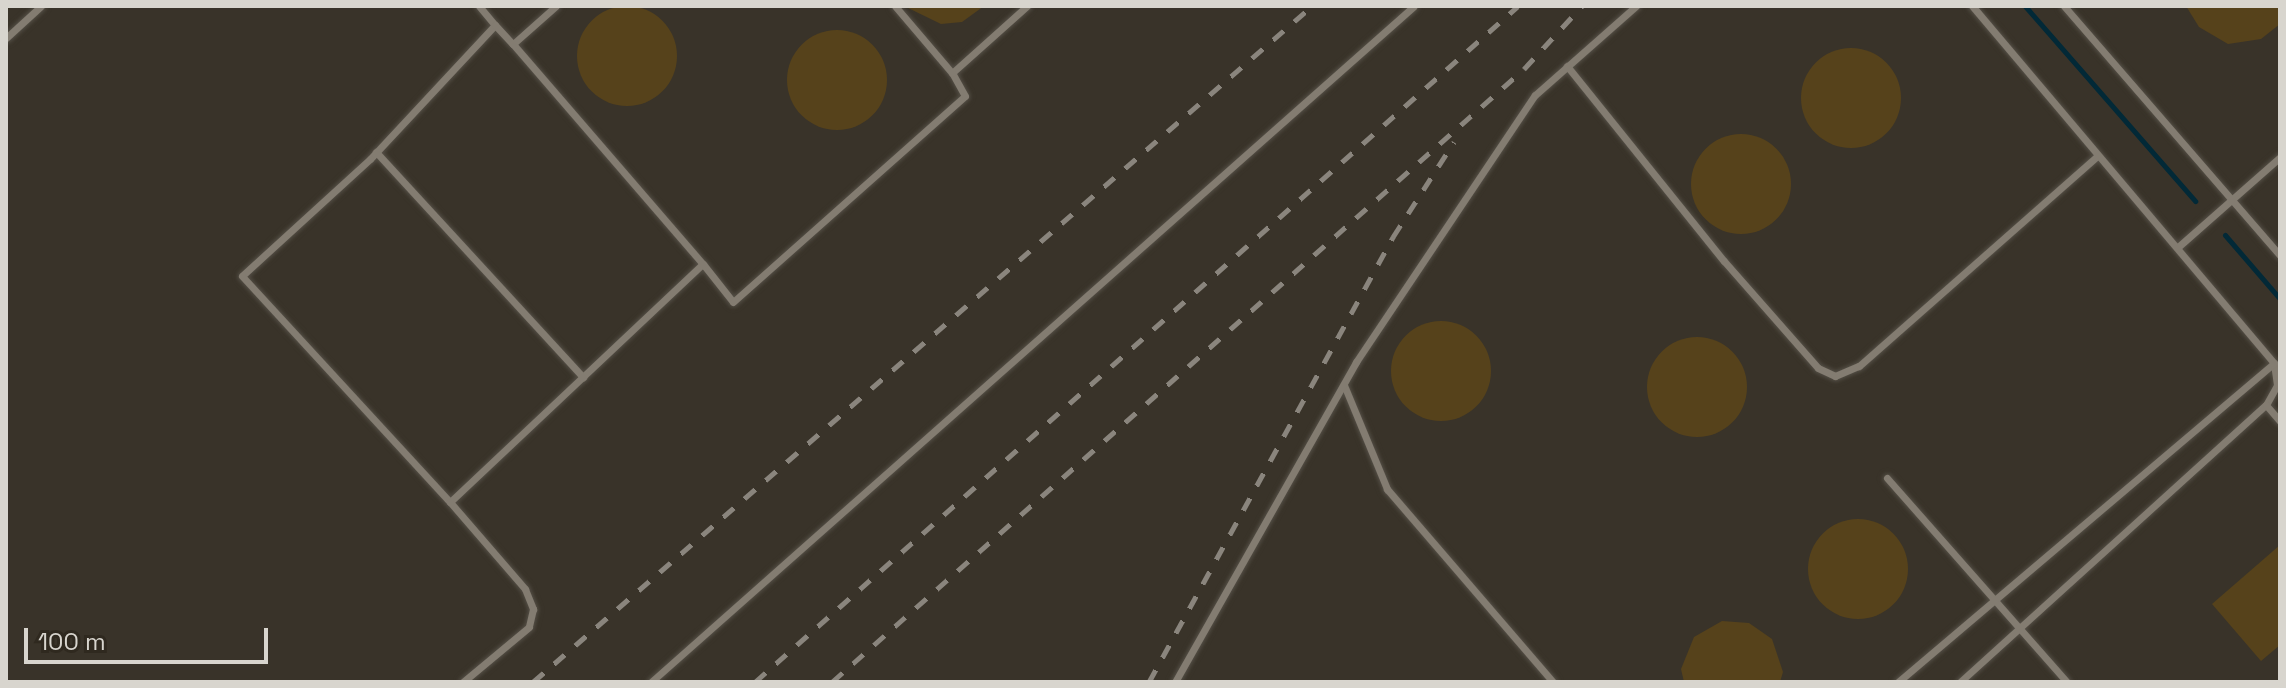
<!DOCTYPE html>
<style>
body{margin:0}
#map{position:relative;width:2286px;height:688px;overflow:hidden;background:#393329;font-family:"Space Grotesk",sans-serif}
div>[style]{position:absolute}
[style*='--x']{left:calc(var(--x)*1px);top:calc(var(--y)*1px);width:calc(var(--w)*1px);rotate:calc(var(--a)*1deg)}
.stream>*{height:5px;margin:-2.5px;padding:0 2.5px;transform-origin:2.5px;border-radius:2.5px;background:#022937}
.building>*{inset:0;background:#56421b}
.round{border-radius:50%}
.roads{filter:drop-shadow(0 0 2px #544f46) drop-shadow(0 0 2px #544f46)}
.lane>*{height:7px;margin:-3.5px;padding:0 3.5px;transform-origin:3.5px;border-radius:3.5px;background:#837c71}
.rail>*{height:5px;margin-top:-2.5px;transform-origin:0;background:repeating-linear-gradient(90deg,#8a857d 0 14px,transparent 0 28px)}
span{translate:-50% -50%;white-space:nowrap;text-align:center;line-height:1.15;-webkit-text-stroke:8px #2f291f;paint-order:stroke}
.frame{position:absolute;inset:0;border:8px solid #d8d5ce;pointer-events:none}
.scale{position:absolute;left:24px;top:628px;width:244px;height:36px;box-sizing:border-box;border:4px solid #d8d5ce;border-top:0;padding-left:10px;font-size:24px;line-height:28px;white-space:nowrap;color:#d8d5ce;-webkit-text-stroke:6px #2f291f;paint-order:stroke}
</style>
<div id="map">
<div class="stream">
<i style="--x:2025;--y:6;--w:259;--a:48.9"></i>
<i style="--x:2225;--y:235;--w:84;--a:49.3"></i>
</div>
<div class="building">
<i style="clip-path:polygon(904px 6px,984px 6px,962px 22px,941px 24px)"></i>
<i style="clip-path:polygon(2186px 6px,2280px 6px,2280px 24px,2261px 39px,2228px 44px,2199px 27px)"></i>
<i class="round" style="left:577px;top:6px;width:100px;height:100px"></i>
<i class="round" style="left:787px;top:30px;width:100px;height:100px"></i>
<i class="round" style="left:1801px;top:48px;width:100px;height:100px"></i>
<i class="round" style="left:1691px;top:134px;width:100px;height:100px"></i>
<i class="round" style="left:1391px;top:321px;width:100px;height:100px"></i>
<i class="round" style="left:1647px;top:337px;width:100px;height:100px"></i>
<i class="round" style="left:1808px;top:519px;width:100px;height:100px"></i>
<i style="clip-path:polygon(2280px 545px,2280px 645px,2261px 661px,2212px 604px)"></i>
<i style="clip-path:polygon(1722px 621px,1749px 623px,1772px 639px,1783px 672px,1780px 682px,1684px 682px,1681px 669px,1694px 637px)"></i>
</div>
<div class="roads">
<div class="lane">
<i style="--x:479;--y:6;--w:25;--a:50"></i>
<i style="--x:495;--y:25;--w:183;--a:133"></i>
<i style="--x:370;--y:159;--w:173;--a:137.6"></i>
<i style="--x:242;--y:276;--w:307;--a:47.4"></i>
<i style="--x:450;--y:502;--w:347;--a:-43.3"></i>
<i style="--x:703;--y:264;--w:48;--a:51.7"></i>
<i style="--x:733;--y:302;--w:310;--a:-41.6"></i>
<i style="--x:965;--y:96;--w:26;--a:-119"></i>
<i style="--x:952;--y:73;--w:101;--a:-41.8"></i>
<i style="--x:895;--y:6;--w:88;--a:49.6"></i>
<i style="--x:2064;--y:6;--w:330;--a:49.1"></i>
<i style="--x:495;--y:25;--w:26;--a:47"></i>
<i style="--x:513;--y:44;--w:57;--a:-41.5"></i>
<i style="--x:6;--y:38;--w:47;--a:-42.4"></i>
<i style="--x:513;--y:44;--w:291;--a:49.2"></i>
<i style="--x:1567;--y:66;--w:250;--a:51.2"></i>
<i style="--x:1724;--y:261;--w:142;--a:48.7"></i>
<i style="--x:1818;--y:368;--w:19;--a:25"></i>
<i style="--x:1835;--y:376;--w:26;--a:-23"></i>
<i style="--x:1859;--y:366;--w:317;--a:-41.4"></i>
<i style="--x:376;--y:152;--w:306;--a:47.4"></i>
<i style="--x:2178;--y:247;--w:136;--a:-41.4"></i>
<i style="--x:1344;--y:385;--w:113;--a:67.5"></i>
<i style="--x:1387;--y:489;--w:255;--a:49.3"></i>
<i style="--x:2266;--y:405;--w:23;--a:-61"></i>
<i style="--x:2277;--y:385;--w:22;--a:-98"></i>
<i style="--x:1887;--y:478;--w:272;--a:48.6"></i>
<i style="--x:450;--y:502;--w:115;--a:49.2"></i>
<i style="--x:525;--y:589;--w:22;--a:68"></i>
<i style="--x:533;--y:609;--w:18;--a:103"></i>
<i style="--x:529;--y:627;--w:86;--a:140.2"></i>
<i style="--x:651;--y:682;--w:1019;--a:-41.54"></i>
<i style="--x:1175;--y:682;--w:368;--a:-60.5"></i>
<i style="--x:1356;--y:362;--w:321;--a:-56.2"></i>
<i style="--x:1535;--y:95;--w:135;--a:-41.4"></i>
<i style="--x:1898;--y:682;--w:493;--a:-40.3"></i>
<i style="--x:2274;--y:363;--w:468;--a:-130.2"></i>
<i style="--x:1960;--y:682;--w:413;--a:-42.2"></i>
<i style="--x:2266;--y:405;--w:21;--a:49"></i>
</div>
</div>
<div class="rail">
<i style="--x:533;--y:682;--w:1031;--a:-40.95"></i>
<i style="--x:755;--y:682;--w:1019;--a:-41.54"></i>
<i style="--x:832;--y:682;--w:924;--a:-41.54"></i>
<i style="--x:1524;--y:69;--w:86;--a:-47.4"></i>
<i style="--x:1149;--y:682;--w:508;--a:-61.26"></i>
<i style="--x:1393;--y:237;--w:113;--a:-57.3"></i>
</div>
<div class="frame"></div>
<div class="scale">100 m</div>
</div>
